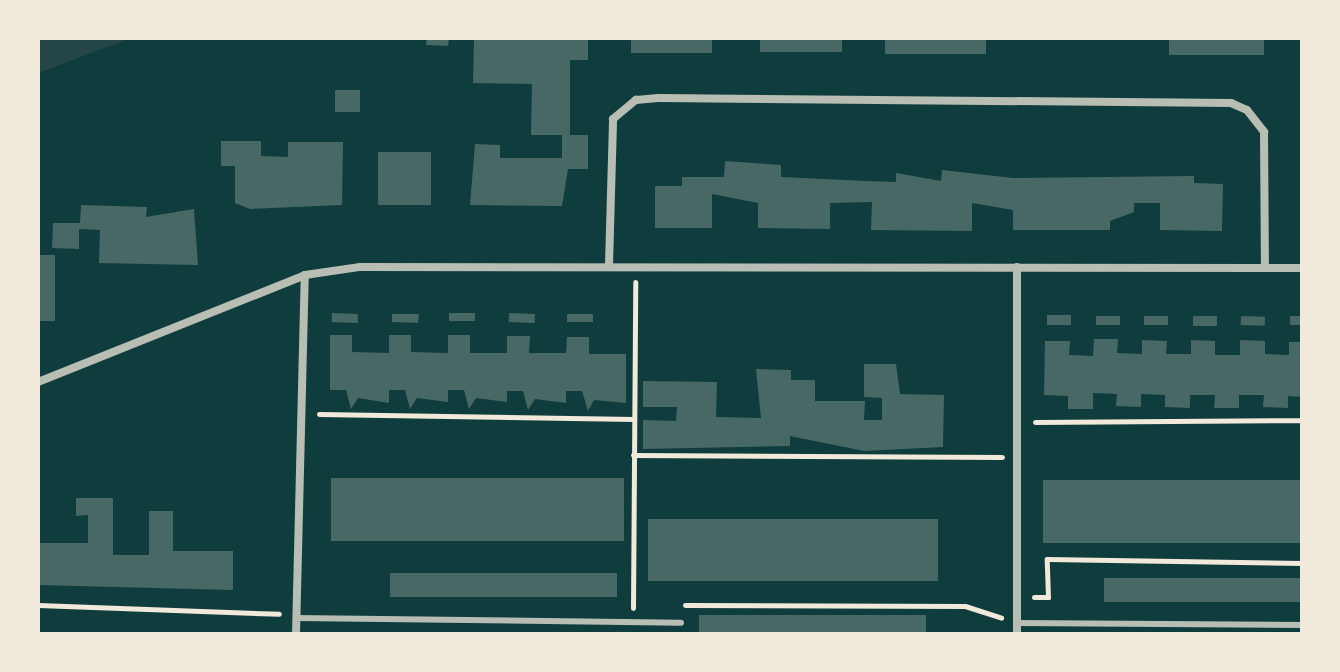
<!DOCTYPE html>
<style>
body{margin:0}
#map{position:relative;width:1340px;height:672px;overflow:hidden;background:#0f3d3e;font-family:Commissioner,sans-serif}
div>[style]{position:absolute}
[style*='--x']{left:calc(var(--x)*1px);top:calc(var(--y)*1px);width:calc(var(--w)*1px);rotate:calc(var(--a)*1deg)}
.green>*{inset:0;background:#244646}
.building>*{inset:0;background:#486865;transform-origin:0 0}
.path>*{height:5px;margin:-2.5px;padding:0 2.5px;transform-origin:2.5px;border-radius:2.5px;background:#f1e9da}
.service>*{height:6px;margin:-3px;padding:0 3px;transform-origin:3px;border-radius:3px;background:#b8beb3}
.minor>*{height:8px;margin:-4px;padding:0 4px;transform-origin:4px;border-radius:4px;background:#b8beb3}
span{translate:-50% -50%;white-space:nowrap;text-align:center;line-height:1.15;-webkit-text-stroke:7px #f1e9da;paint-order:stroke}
.frame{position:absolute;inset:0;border:40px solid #f1e9da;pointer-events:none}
</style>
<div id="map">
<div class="green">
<i style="clip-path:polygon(38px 38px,131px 38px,38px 73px)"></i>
</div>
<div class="building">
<i style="clip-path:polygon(427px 38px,449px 38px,448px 46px,426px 45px)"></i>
<i style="clip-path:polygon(588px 38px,588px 60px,570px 60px,570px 135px,588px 135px,588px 169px,568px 169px,562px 206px,470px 205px,475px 144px,500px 145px,500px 158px,562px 158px,562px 135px,531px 135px,532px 84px,473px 83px,474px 39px)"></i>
<i style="left:631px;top:38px;width:81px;height:15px"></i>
<i style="left:760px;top:38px;width:82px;height:14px"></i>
<i style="left:885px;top:38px;width:101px;height:16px"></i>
<i style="left:1169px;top:38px;width:95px;height:17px"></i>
<i style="left:335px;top:90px;width:25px;height:22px"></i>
<i style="clip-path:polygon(221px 141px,261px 141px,261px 156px,288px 157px,288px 142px,343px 142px,342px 205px,250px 209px,235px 203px,235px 166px,221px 166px)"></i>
<i style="left:431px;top:152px;width:53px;height:53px;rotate:90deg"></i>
<i style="clip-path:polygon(725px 161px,781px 165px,781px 177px,867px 181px,896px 182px,896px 173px,941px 181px,942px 170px,1013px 178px,1194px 176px,1194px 183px,1223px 184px,1222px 231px,1160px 230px,1160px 203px,1134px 203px,1134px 212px,1110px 221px,1110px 230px,1013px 230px,1013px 210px,972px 203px,972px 231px,871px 230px,872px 202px,830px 203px,830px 229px,758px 228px,758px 203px,712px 194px,712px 228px,655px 228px,655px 186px,682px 186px,682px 177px,724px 177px)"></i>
<i style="clip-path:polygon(81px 205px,147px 207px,146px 217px,194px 209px,198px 265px,99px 263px,100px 230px,79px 229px,79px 249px,52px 248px,53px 223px,80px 223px)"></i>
<i style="left:55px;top:255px;width:66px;height:17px;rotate:90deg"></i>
<i style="left:332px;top:313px;width:26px;height:9px;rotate:2deg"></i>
<i style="left:449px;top:313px;width:26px;height:8px"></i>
<i style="left:509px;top:313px;width:26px;height:9px;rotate:2deg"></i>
<i style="clip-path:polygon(392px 314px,419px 314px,418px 323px,392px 322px)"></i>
<i style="left:567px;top:314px;width:26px;height:8px"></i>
<i style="left:1047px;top:315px;width:24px;height:10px"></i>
<i style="left:1096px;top:316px;width:24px;height:9px"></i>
<i style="left:1144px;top:316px;width:24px;height:9px"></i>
<i style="left:1193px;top:316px;width:24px;height:10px"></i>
<i style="left:1241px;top:316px;width:24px;height:9px;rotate:2deg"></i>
<i style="left:1290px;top:316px;width:12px;height:9px"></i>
<i style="clip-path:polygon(330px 335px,352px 335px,352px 352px,389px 353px,389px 335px,411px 335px,411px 352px,448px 353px,448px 335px,470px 335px,470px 353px,507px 353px,507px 336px,530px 336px,529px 353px,566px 353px,567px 337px,589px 337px,589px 354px,626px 354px,626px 403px,594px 400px,588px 411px,582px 391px,566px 391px,566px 403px,535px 399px,528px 410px,523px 391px,507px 391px,507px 402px,476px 398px,469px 409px,464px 390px,448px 390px,448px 402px,417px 398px,410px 409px,405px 390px,389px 390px,389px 403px,358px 398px,351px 409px,346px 390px,330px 390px)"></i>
<i style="clip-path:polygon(1094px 339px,1118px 339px,1117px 353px,1142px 354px,1142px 340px,1167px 341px,1166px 354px,1191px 354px,1191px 340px,1215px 341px,1215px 355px,1240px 355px,1240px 340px,1265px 341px,1265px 354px,1289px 355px,1289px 342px,1302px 342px,1302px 397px,1288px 396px,1288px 408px,1263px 407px,1264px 395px,1239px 395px,1239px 408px,1214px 408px,1215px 395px,1190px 395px,1190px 408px,1165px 407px,1165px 395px,1141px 394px,1141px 407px,1116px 406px,1117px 394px,1093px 393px,1093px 409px,1068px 409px,1068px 396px,1044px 395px,1045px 341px,1070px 341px,1069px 355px,1093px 356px)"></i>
<i style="clip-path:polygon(864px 364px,896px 364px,900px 394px,944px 395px,943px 447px,864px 451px,790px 436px,790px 446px,643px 449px,643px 420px,676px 421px,677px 407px,643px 407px,643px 381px,717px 382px,716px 417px,761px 418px,756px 369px,791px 370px,791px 380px,815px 380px,815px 401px,865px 401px,864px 420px,882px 420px,882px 398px,864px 397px)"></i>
<i style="left:331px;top:478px;width:293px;height:63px"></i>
<i style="left:1043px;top:480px;width:259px;height:63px"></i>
<i style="clip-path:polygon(76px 498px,113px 498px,113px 555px,149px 555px,149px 511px,173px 511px,173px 551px,233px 551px,233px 590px,38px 585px,38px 543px,88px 543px,88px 515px,76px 516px)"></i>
<i style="left:648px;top:519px;width:290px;height:62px"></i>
<i style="left:390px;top:573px;width:227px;height:24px"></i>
<i style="left:1104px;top:578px;width:198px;height:24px"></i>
<i style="left:699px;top:615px;width:227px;height:19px"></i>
</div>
<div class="path">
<i style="--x:319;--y:414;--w:315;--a:0.9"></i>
<i style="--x:1035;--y:422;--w:267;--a:-0.4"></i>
<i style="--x:633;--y:455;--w:369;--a:0.3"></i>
<i style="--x:1034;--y:597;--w:14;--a:0"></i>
<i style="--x:1048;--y:597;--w:38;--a:-92"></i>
<i style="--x:1047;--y:559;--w:255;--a:0.9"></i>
<i style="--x:38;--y:605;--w:241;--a:2.1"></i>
<i style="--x:685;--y:605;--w:280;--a:0.2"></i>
<i style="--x:965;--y:606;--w:38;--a:18"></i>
<i style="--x:633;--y:608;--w:326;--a:-89.6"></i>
</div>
<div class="service">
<i style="--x:296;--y:618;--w:385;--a:0.7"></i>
<i style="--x:1017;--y:623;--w:285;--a:0.4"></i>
</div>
<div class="minor">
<i style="--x:609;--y:265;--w:146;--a:-88.4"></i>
<i style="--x:613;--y:119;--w:30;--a:-40"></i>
<i style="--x:636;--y:100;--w:22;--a:-5"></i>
<i style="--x:658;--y:98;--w:573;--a:0.5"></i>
<i style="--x:1231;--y:103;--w:17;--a:24"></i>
<i style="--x:1247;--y:110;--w:28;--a:52"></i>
<i style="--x:1264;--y:132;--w:135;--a:89.6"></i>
<i style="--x:1017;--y:267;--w:367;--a:90"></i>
<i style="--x:38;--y:382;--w:288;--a:-21.8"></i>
<i style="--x:305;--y:275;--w:56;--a:-8.3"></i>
<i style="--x:360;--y:267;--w:942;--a:0.06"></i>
<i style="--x:296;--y:634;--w:359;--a:-88.6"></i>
</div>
<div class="frame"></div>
</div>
